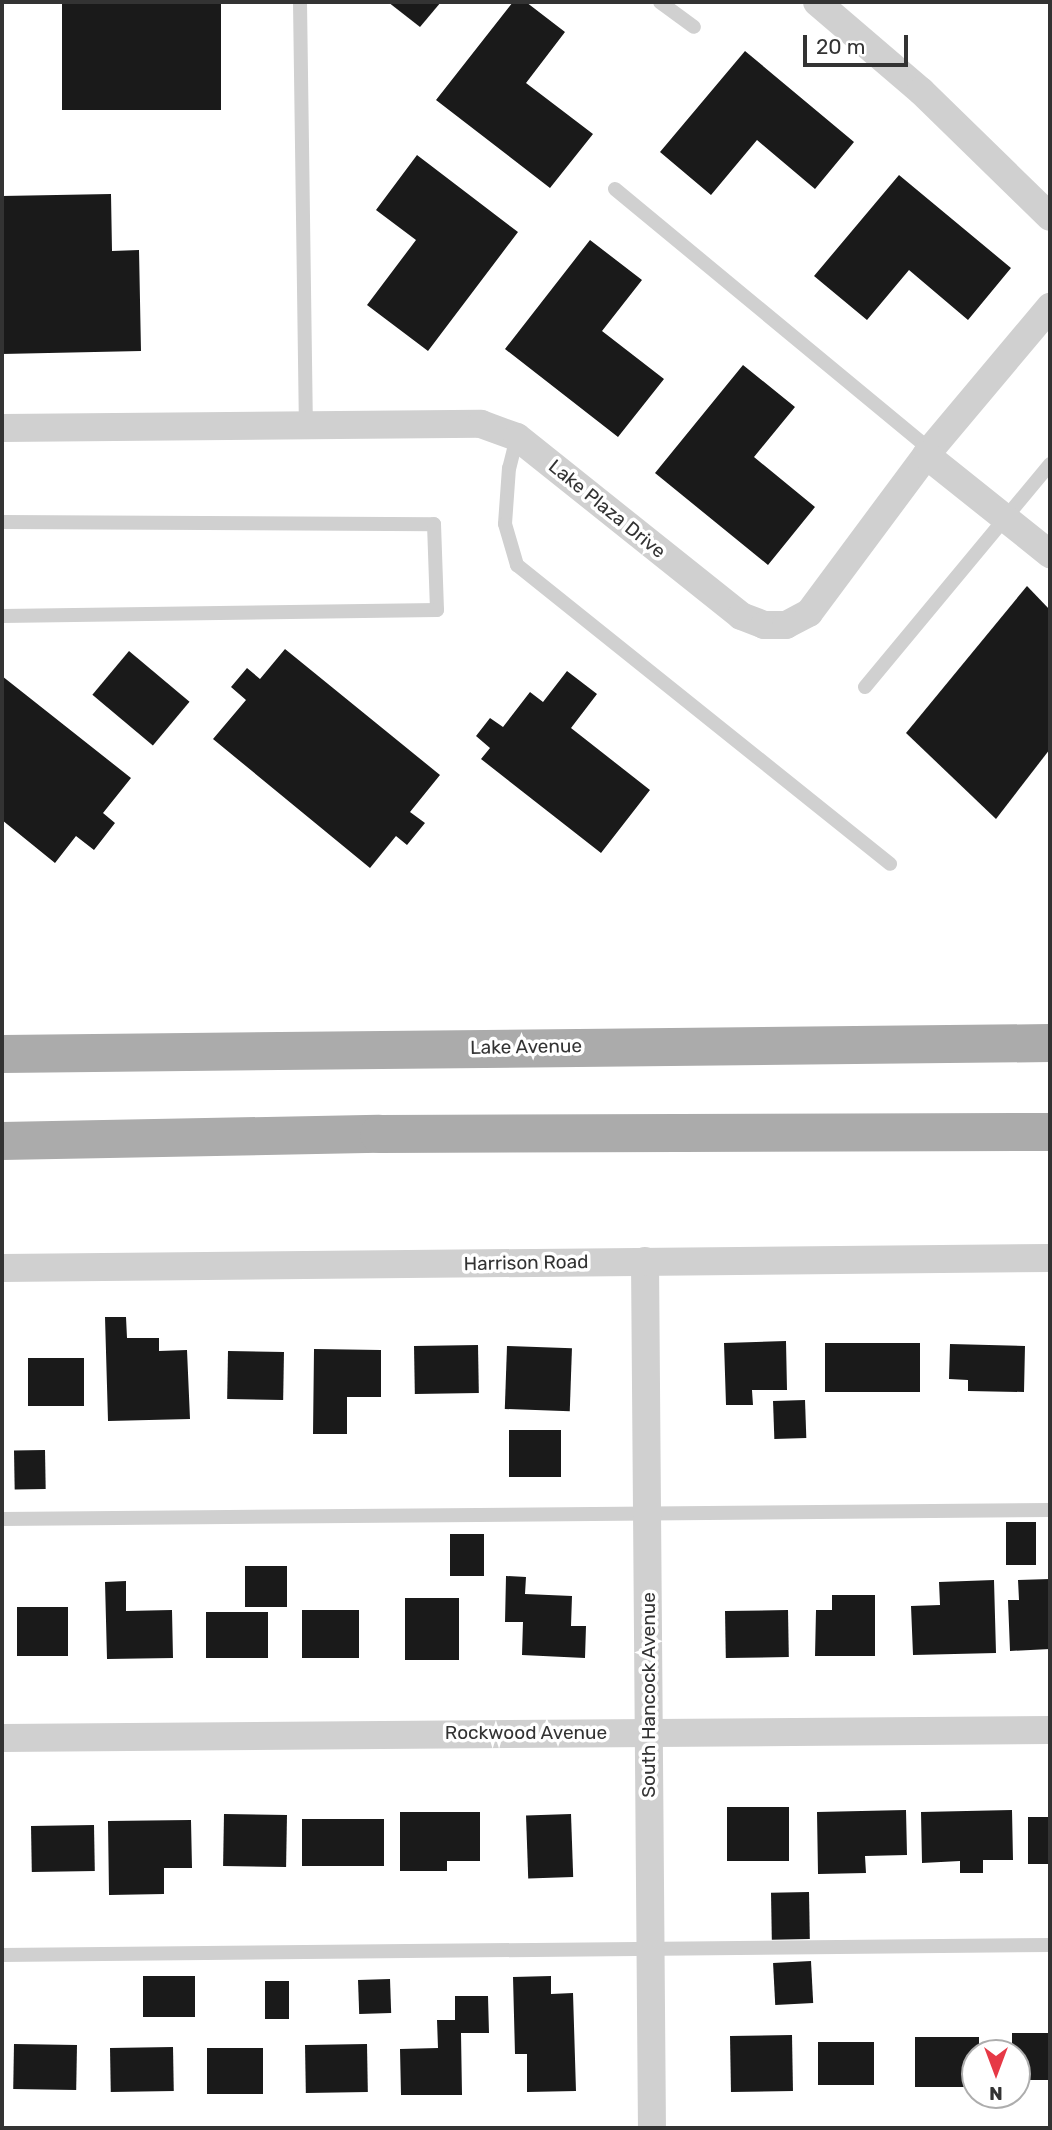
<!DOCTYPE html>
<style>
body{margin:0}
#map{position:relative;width:1052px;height:2130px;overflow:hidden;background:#fff;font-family:Rubik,sans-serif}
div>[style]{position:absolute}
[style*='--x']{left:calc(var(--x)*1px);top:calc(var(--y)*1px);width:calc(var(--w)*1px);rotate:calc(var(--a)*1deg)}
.building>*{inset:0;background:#1a1a1a;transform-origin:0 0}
.lane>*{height:14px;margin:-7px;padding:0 7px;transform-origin:7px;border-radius:7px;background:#d0d0d0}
.street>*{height:28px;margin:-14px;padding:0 14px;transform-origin:14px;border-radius:14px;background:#d0d0d0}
.primary>*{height:38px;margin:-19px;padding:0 19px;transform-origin:19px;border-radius:19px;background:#ababab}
span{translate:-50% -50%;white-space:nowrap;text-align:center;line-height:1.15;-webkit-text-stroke:7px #fff;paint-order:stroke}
.street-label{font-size:19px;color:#333}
.frame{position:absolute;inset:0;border:4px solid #333;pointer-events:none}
.north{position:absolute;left:961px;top:2039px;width:70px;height:70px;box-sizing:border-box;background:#fff;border:2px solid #adadad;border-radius:50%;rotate:180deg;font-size:19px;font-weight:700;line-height:28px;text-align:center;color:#333}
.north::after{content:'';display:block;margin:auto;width:24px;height:32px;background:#e63946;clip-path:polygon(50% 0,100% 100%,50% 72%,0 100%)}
.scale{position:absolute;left:803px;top:35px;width:105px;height:32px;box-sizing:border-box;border:4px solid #333;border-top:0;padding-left:9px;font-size:21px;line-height:24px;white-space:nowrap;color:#333;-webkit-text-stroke:5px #fff;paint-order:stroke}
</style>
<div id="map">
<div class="building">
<i style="left:62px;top:2px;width:159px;height:108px"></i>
<i style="clip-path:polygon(388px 2px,441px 2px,420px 27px)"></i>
<i style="clip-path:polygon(513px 2px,526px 2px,565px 32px,526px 83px,593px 134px,550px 188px,436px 100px)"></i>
<i style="clip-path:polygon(745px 51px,854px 142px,815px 189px,757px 140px,711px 195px,660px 152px)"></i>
<i style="clip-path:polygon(417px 155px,518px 232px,428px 351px,367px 305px,416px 240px,376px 210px)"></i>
<i style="clip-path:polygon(899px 175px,1011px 268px,968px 320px,909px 270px,867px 320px,814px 276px)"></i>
<i style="clip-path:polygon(111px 194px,112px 251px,139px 250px,141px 351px,2px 354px,2px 196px)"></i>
<i style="clip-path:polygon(590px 240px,642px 280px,602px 331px,664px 379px,618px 437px,505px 349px)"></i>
<i style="clip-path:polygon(743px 365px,795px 407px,754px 457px,815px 507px,768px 565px,655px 473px)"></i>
<i style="clip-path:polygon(1027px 586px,1050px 610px,1050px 749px,996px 819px,906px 733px)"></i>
<i style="clip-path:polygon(285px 649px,440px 775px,410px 812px,425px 823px,407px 845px,396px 836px,370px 868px,213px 739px,246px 700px,231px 687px,247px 668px,260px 679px)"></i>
<i style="left:129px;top:651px;width:79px;height:57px;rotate:40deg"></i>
<i style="clip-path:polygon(567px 671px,597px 694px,571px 728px,650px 790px,601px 853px,481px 759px,490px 748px,476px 736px,490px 718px,503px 727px,530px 692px,543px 702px)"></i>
<i style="clip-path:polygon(2px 676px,131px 778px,103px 813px,115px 823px,94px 850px,76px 836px,55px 863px,2px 820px)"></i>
<i style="clip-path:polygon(105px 1317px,126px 1317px,127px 1338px,159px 1338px,159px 1351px,187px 1350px,190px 1419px,108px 1421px)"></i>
<i style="clip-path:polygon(786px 1341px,787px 1390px,752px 1390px,753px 1405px,726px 1405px,724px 1343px)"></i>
<i style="left:920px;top:1343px;width:49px;height:95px;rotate:90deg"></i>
<i style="clip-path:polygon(950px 1344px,1025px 1346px,1024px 1392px,968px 1391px,968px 1380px,949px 1379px)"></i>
<i style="left:478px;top:1345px;width:48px;height:64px;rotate:89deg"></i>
<i style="left:507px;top:1346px;width:65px;height:63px;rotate:2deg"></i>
<i style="clip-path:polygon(314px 1349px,381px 1350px,381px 1397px,347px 1397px,347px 1434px,313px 1434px)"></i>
<i style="left:228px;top:1351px;width:56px;height:48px;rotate:1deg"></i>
<i style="left:28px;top:1358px;width:56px;height:48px"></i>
<i style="left:805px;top:1400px;width:38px;height:32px;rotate:88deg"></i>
<i style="left:509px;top:1430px;width:52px;height:47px"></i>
<i style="left:45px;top:1450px;width:39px;height:31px;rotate:89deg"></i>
<i style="left:1036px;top:1522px;width:43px;height:30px;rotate:90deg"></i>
<i style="left:450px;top:1534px;width:34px;height:42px"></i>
<i style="left:245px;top:1566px;width:42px;height:41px"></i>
<i style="clip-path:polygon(506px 1576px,526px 1577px,525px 1594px,572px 1596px,571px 1626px,586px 1626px,585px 1658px,522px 1655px,523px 1622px,505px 1622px)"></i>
<i style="clip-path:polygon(1050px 1579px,1050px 1649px,1010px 1651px,1008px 1600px,1019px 1600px,1018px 1580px)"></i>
<i style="clip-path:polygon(994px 1580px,996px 1653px,913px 1655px,911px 1606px,940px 1605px,939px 1582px)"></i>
<i style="clip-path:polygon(126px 1581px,126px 1611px,172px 1610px,173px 1658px,107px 1659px,105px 1582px)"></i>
<i style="clip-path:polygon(832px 1595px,875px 1595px,875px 1656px,815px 1656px,816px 1610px,832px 1610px)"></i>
<i style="left:405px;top:1598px;width:54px;height:62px"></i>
<i style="left:17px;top:1607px;width:51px;height:49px"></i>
<i style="left:302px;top:1610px;width:57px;height:48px"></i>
<i style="left:788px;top:1610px;width:47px;height:63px;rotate:89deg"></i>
<i style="left:206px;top:1612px;width:62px;height:46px"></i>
<i style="left:727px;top:1807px;width:62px;height:54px"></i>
<i style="clip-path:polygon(906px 1810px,907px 1855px,865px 1856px,866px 1873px,818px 1874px,817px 1812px)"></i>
<i style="clip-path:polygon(1012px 1810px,1013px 1860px,983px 1860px,983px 1873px,960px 1873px,960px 1861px,922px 1863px,921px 1812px)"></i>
<i style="clip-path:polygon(400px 1812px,480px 1812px,480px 1861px,447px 1861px,447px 1871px,400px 1871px)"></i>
<i style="left:224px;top:1814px;width:63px;height:52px;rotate:1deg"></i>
<i style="left:571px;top:1814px;width:63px;height:45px;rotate:88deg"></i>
<i style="left:1028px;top:1817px;width:22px;height:47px"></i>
<i style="left:302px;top:1819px;width:82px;height:47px"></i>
<i style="clip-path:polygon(191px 1820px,192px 1868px,164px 1868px,164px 1894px,109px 1895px,108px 1821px)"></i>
<i style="left:94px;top:1825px;width:46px;height:63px;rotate:89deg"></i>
<i style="left:809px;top:1892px;width:47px;height:38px;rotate:89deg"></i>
<i style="left:811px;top:1961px;width:42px;height:38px;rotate:87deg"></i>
<i style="left:143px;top:1976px;width:52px;height:41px"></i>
<i style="clip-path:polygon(551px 1976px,551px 1994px,573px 1993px,576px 2091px,527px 2092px,527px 2054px,515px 2054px,513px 1977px)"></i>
<i style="left:390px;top:1979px;width:34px;height:32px;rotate:88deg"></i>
<i style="left:265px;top:1981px;width:24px;height:38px"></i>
<i style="clip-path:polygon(455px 1996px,488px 1996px,489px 2033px,461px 2033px,462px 2095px,401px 2095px,400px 2049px,438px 2048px,437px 2020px,455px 2020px)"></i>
<i style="left:1050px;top:2033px;width:47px;height:38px;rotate:90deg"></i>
<i style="left:792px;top:2035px;width:56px;height:62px;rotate:89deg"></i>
<i style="left:915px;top:2037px;width:64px;height:50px"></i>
<i style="left:818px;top:2042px;width:56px;height:43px"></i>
<i style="left:14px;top:2044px;width:63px;height:45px;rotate:1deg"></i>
<i style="left:367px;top:2044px;width:48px;height:62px;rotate:89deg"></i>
<i style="left:173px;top:2047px;width:44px;height:63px;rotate:89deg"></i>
<i style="left:207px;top:2048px;width:56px;height:46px"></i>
</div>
<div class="lane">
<i style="--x:300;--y:2;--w:421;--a:89.2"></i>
<i style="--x:660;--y:2;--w:42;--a:36.3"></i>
<i style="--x:615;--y:189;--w:409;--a:39.6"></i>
<i style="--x:517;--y:437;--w:32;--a:104"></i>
<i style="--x:509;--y:468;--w:56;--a:94.1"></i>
<i style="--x:505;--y:524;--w:43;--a:73.7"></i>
<i style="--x:517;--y:565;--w:478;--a:38.7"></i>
<i style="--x:2;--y:522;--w:432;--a:0.3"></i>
<i style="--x:434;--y:524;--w:86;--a:88"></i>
<i style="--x:437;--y:610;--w:435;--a:179.2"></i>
<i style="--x:865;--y:687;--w:290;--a:-50.3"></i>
<i style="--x:2;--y:1519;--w:1048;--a:-0.49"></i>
<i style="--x:2;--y:1955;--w:1048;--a:-0.55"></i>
</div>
<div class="street">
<i style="--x:817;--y:2;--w:137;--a:40.6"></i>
<i style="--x:921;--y:91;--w:180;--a:44.3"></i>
<i style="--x:2;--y:428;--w:479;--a:-0.5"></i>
<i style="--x:481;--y:424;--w:38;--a:20"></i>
<i style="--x:517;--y:437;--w:287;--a:38.6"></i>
<i style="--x:741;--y:616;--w:25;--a:21"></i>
<i style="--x:764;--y:625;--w:22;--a:0"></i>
<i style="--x:786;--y:625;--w:26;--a:-28"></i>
<i style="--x:809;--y:613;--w:203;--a:-53.4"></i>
<i style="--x:930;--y:450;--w:187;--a:-50"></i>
<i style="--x:926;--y:455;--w:159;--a:38.6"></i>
<i style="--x:645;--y:1261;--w:867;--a:89.54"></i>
<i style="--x:2;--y:1268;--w:1048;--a:-0.55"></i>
<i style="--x:2;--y:1738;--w:1048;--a:-0.44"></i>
</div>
<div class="primary">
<i style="--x:2;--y:1054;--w:1048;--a:-0.6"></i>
<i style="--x:2;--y:1141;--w:377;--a:-1.1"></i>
<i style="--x:379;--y:1134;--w:671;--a:-0.17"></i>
</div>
<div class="street-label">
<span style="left:607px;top:509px;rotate:39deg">Lake Plaza Drive</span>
<span style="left:526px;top:1047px;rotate:-1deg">Lake Avenue</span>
<span style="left:526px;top:1263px;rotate:-1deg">Harrison Road</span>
<span style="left:649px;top:1695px;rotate:-90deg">South Hancock Avenue</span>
<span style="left:526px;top:1733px">Rockwood Avenue</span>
</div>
<div class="frame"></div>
<div class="north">N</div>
<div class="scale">20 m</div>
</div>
